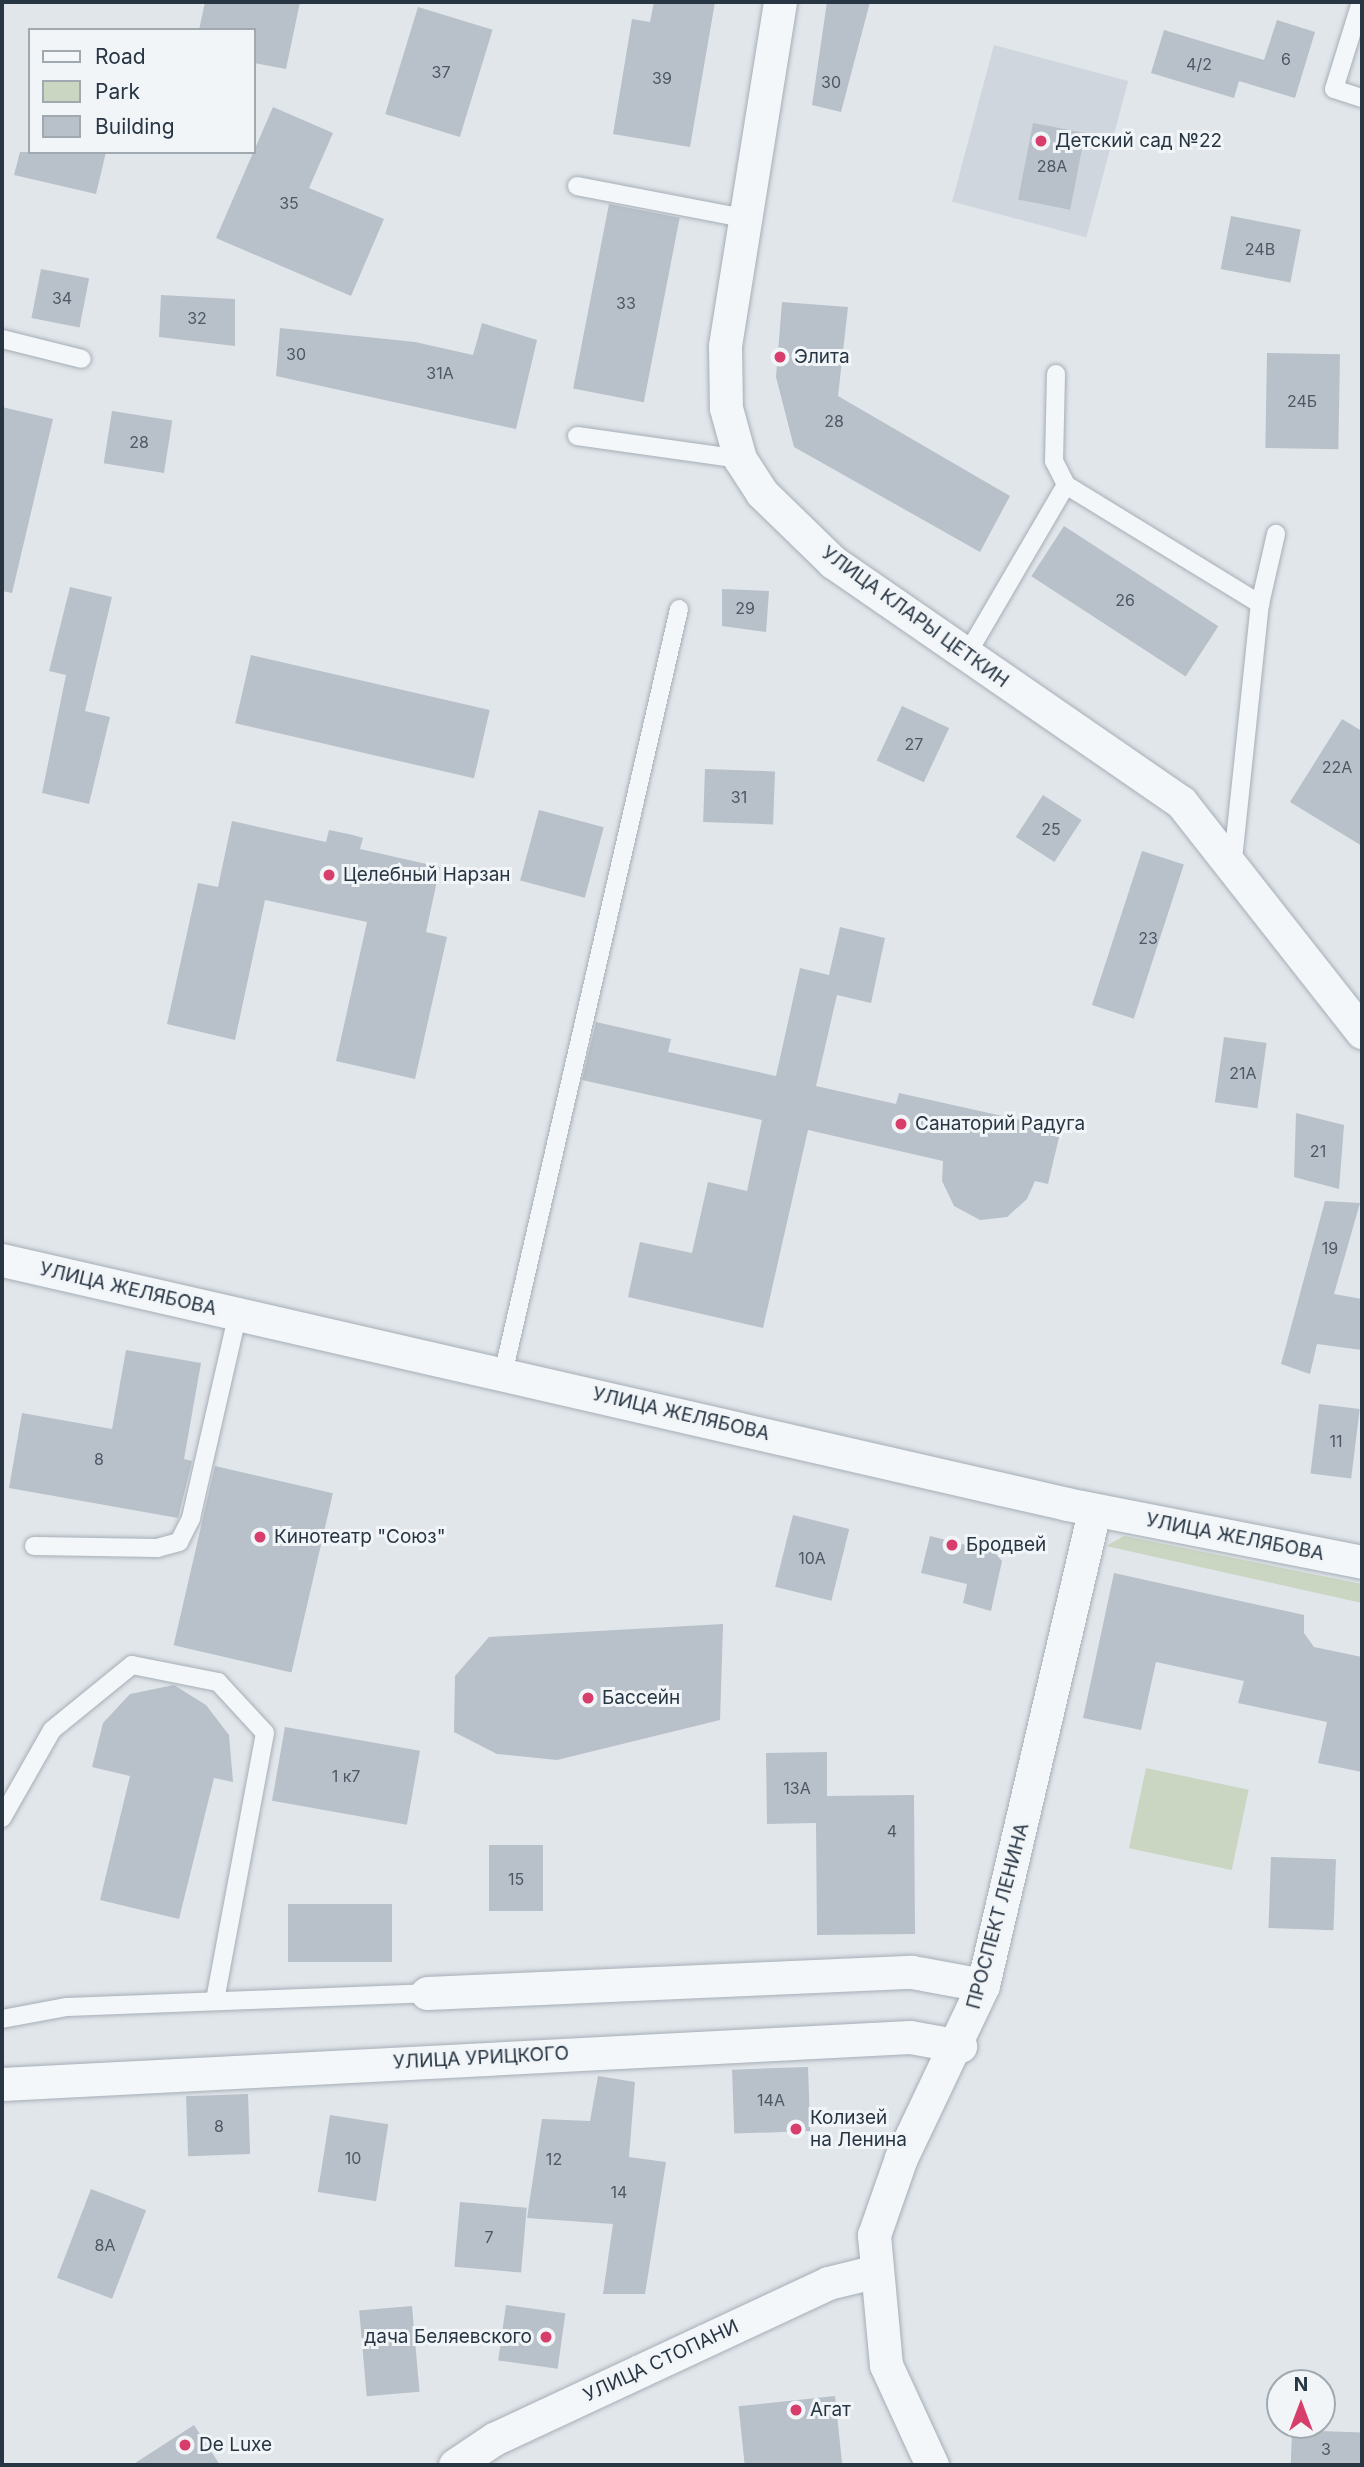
<!DOCTYPE html>
<meta charset="utf-8">
<style>
body{margin:0}
#map{position:relative;width:1364px;height:2467px;overflow:hidden;background:#e1e6eb;font-family:Inter,sans-serif}
div>[style]{position:absolute}
[style*='--x']{left:calc(var(--x)*1px);top:calc(var(--y)*1px);width:calc(var(--w)*1px);rotate:calc(var(--a)*1deg)}
.built>*{inset:0;background:#cfd6dd;transform-origin:0 0}
.green>*{inset:0;background:#cad5c2;transform-origin:0 0}
.building>*{inset:0;background:#b8c0c9;transform-origin:0 0}
.roads{filter:drop-shadow(0 0 2px #a6aeb6) drop-shadow(0 0 2px #a6aeb6)}
.lane>*{height:18px;margin:-9px;padding:0 9px;transform-origin:9px;border-radius:9px;background:#f4f7f9}
.street>*{height:33px;margin:-16.5px;padding:0 16.5px;transform-origin:16.5px;border-radius:16.5px;background:#f4f7f9}
.dots>*{width:19px;height:19px;translate:-50% -50%;box-sizing:border-box;border:4px solid #f1f5f8;border-radius:50%}
span{translate:-50% -50%;white-space:nowrap;text-align:center;line-height:1.15;-webkit-text-stroke:6px #f1f5f8;paint-order:stroke}
.number-label{font-size:16px;color:#4c5865}
.number-label span{-webkit-text-stroke-width:0}
.poi-label{font-size:19px;color:#283644}
.left{translate:0 -50%;text-align:left}
.right{translate:-100% -50%;text-align:right}
.street-label{font-size:19px;color:#283644}
.frame{position:absolute;inset:0;border:4px solid #283644;pointer-events:none}
.legend{position:absolute;left:28px;top:28px;width:228px;height:126px;box-sizing:border-box;background:#f1f5f8;border:2px solid #a1a9b0;margin:0;padding:9px 12px;list-style:none;font-size:21px;color:#283644}
.legend li{display:flex;align-items:center;gap:14px;height:35px}
.legend b{width:35px;border:2px solid #a1a9b0}
.north{position:absolute;left:1266px;top:2369px;width:70px;height:70px;box-sizing:border-box;background:#f1f5f8;border:2px solid #a1a9b0;border-radius:50%;rotate:0deg;font-size:19px;font-weight:700;line-height:28px;text-align:center;color:#283644}
.north::after{content:'';display:block;margin:auto;width:24px;height:32px;background:#d83e6b;clip-path:polygon(50% 0,100% 100%,50% 72%,0 100%)}
</style>
<div id="map">
<div class="built">
<i style="left:994px;top:45px;width:139px;height:162px;rotate:15deg"></i>
</div>
<div class="green">
<i style="clip-path:polygon(1124px 1536px,1362px 1584px,1362px 1603px,1106px 1546px)"></i>
<i style="left:1146px;top:1768px;width:105px;height:82px;rotate:12deg"></i>
</div>
<div class="building">
<i style="clip-path:polygon(205px 2px,300px 2px,286px 69px,254px 63px,254px 30px,199px 30px)"></i>
<i style="clip-path:polygon(654px 2px,715px 2px,690px 147px,613px 134px,632px 19px,650px 22px)"></i>
<i style="clip-path:polygon(827px 2px,870px 2px,841px 112px,812px 105px)"></i>
<i style="left:418px;top:7px;width:78px;height:112px;rotate:17deg"></i>
<i style="clip-path:polygon(1277px 20px,1315px 32px,1295px 98px,1239px 81px,1234px 98px,1151px 73px,1164px 30px,1264px 60px)"></i>
<i style="clip-path:polygon(273px 107px,333px 133px,309px 188px,384px 219px,351px 296px,216px 238px)"></i>
<i style="left:1033px;top:123px;width:53px;height:78px;rotate:11deg"></i>
<i style="clip-path:polygon(20px 152px,106px 152px,96px 194px,14px 175px)"></i>
<i style="left:609px;top:204px;width:72px;height:188px;rotate:11deg"></i>
<i style="left:1231px;top:216px;width:71px;height:54px;rotate:11deg"></i>
<i style="left:41px;top:269px;width:49px;height:50px;rotate:11deg"></i>
<i style="clip-path:polygon(161px 295px,235px 299px,235px 346px,159px 337px)"></i>
<i style="clip-path:polygon(782px 302px,848px 307px,838px 396px,1010px 496px,980px 552px,794px 447px,776px 377px)"></i>
<i style="clip-path:polygon(482px 323px,537px 340px,516px 429px,276px 376px,280px 328px,415px 342px,473px 355px)"></i>
<i style="left:1267px;top:353px;width:73px;height:95px;rotate:1deg"></i>
<i style="clip-path:polygon(2px 407px,53px 419px,12px 593px,2px 591px)"></i>
<i style="left:112px;top:411px;width:61px;height:53px;rotate:9deg"></i>
<i style="left:1064px;top:526px;width:184px;height:60px;rotate:33deg"></i>
<i style="clip-path:polygon(70px 587px,112px 597px,85px 711px,110px 717px,89px 804px,42px 793px,66px 675px,49px 671px)"></i>
<i style="clip-path:polygon(722px 589px,769px 591px,766px 632px,722px 626px)"></i>
<i style="left:251px;top:655px;width:245px;height:70px;rotate:13deg"></i>
<i style="left:902px;top:706px;width:52px;height:60px;rotate:25deg"></i>
<i style="clip-path:polygon(1342px 719px,1362px 731px,1362px 846px,1290px 802px)"></i>
<i style="left:705px;top:769px;width:70px;height:53px;rotate:2deg"></i>
<i style="left:1043px;top:795px;width:46px;height:50px;rotate:33deg"></i>
<i style="left:539px;top:810px;width:67px;height:73px;rotate:15deg"></i>
<i style="clip-path:polygon(232px 821px,326px 842px,329px 830px,353px 835px,363px 838px,360px 849px,440px 867px,426px 932px,447px 937px,415px 1079px,336px 1061px,367px 922px,265px 900px,235px 1040px,167px 1024px,198px 883px,218px 887px)"></i>
<i style="left:1142px;top:851px;width:44px;height:162px;rotate:18deg"></i>
<i style="clip-path:polygon(840px 927px,885px 938px,871px 1003px,837px 995px,816px 1086px,896px 1104px,899px 1093px,1061px 1129px,1048px 1184px,1035px 1181px,1027px 1199px,1007px 1217px,980px 1220px,954px 1206px,942px 1181px,943px 1161px,808px 1130px,763px 1328px,628px 1297px,640px 1242px,692px 1253px,708px 1182px,747px 1191px,762px 1120px,582px 1080px,596px 1022px,671px 1039px,668px 1052px,776px 1076px,800px 968px,829px 975px)"></i>
<i style="left:1224px;top:1037px;width:43px;height:66px;rotate:8deg"></i>
<i style="clip-path:polygon(1296px 1113px,1344px 1125px,1339px 1189px,1294px 1177px)"></i>
<i style="clip-path:polygon(1325px 1201px,1360px 1203px,1334px 1294px,1362px 1299px,1362px 1350px,1317px 1344px,1310px 1374px,1281px 1364px)"></i>
<i style="clip-path:polygon(126px 1350px,201px 1363px,184px 1459px,192px 1461px,178px 1518px,9px 1488px,22px 1413px,112px 1429px)"></i>
<i style="left:1319px;top:1404px;width:41px;height:70px;rotate:7deg"></i>
<i style="left:215px;top:1466px;width:121px;height:184px;rotate:13deg"></i>
<i style="left:793px;top:1515px;width:58px;height:74px;rotate:14deg"></i>
<i style="clip-path:polygon(930px 1536px,994px 1552px,1002px 1561px,991px 1611px,963px 1603px,967px 1584px,921px 1573px)"></i>
<i style="clip-path:polygon(1114px 1573px,1304px 1615px,1304px 1633px,1314px 1647px,1362px 1657px,1362px 1772px,1318px 1763px,1327px 1722px,1238px 1703px,1244px 1681px,1156px 1662px,1141px 1730px,1083px 1718px)"></i>
<i style="clip-path:polygon(723px 1624px,720px 1720px,557px 1760px,497px 1754px,454px 1732px,455px 1676px,489px 1637px)"></i>
<i style="clip-path:polygon(174px 1685px,206px 1705px,229px 1735px,233px 1782px,214px 1778px,179px 1919px,100px 1900px,130px 1776px,92px 1767px,103px 1723px,130px 1694px)"></i>
<i style="left:285px;top:1727px;width:137px;height:75px;rotate:10deg"></i>
<i style="clip-path:polygon(827px 1752px,827px 1796px,914px 1795px,915px 1934px,817px 1935px,816px 1823px,767px 1824px,766px 1753px)"></i>
<i style="left:543px;top:1845px;width:66px;height:54px;rotate:90deg"></i>
<i style="left:1271px;top:1857px;width:65px;height:71px;rotate:2deg"></i>
<i style="left:288px;top:1904px;width:104px;height:58px"></i>
<i style="left:808px;top:2067px;width:64px;height:76px;rotate:88deg"></i>
<i style="clip-path:polygon(598px 2076px,635px 2082px,629px 2157px,666px 2162px,645px 2294px,603px 2294px,613px 2224px,527px 2218px,542px 2119px,590px 2121px)"></i>
<i style="left:248px;top:2094px;width:60px;height:62px;rotate:88deg"></i>
<i style="left:330px;top:2115px;width:59px;height:78px;rotate:9deg"></i>
<i style="left:91px;top:2189px;width:59px;height:95px;rotate:21deg"></i>
<i style="left:460px;top:2202px;width:67px;height:65px;rotate:5deg"></i>
<i style="left:506px;top:2305px;width:60px;height:56px;rotate:8deg"></i>
<i style="left:412px;top:2306px;width:86px;height:53px;rotate:85deg"></i>
<i style="left:835px;top:2396px;width:69px;height:97px;rotate:84deg"></i>
<i style="clip-path:polygon(194px 2425px,220px 2465px,132px 2465px)"></i>
<i style="left:1292px;top:2430px;width:70px;height:35px;rotate:2deg"></i>
</div>
<div class="roads">
<div class="lane">
<i style="--x:1361;--y:2;--w:91;--a:107.2"></i>
<i style="--x:1334;--y:89;--w:29;--a:18"></i>
<i style="--x:577;--y:186;--w:169;--a:10.9"></i>
<i style="--x:2;--y:339;--w:82;--a:14"></i>
<i style="--x:1056;--y:374;--w:87;--a:91.3"></i>
<i style="--x:1054;--y:461;--w:27;--a:63"></i>
<i style="--x:1066;--y:485;--w:228;--a:31.5"></i>
<i style="--x:577;--y:436;--w:165;--a:8"></i>
<i style="--x:966;--y:656;--w:198;--a:-59.7"></i>
<i style="--x:1232;--y:869;--w:266;--a:-84"></i>
<i style="--x:1260;--y:604;--w:72;--a:-77.1"></i>
<i style="--x:503;--y:1374;--w:785;--a:-77.04"></i>
<i style="--x:34;--y:1546;--w:123;--a:0.9"></i>
<i style="--x:157;--y:1548;--w:23;--a:-15"></i>
<i style="--x:179;--y:1542;--w:27;--a:-63"></i>
<i style="--x:191;--y:1518;--w:210;--a:-77.1"></i>
<i style="--x:2;--y:1818;--w:101;--a:-60.4"></i>
<i style="--x:52;--y:1730;--w:103;--a:-39.1"></i>
<i style="--x:132;--y:1665;--w:88;--a:11.2"></i>
<i style="--x:218;--y:1682;--w:69;--a:47.3"></i>
<i style="--x:265;--y:1733;--w:271;--a:100.6"></i>
<i style="--x:2;--y:2019;--w:66;--a:-10.5"></i>
<i style="--x:67;--y:2007;--w:360;--a:-2.2"></i>
</div>
<div class="street">
<i style="--x:780;--y:2;--w:348;--a:99.1"></i>
<i style="--x:725;--y:346;--w:62;--a:89.1"></i>
<i style="--x:726;--y:408;--w:53;--a:74.6"></i>
<i style="--x:740;--y:459;--w:40;--a:57.1"></i>
<i style="--x:762;--y:493;--w:99;--a:44.2"></i>
<i style="--x:833;--y:562;--w:423;--a:34.6"></i>
<i style="--x:1181;--y:802;--w:293;--a:51.8"></i>
<i style="--x:2;--y:1260;--w:1093;--a:12.9"></i>
<i style="--x:1067;--y:1504;--w:301;--a:11.1"></i>
<i style="--x:427;--y:1993;--w:485;--a:-2.5"></i>
<i style="--x:912;--y:1972;--w:72;--a:10.4"></i>
<i style="--x:2;--y:2084;--w:909;--a:-2.96"></i>
<i style="--x:910;--y:2037;--w:51;--a:10.2"></i>
<i style="--x:455;--y:2465;--w:47;--a:-33.7"></i>
<i style="--x:494;--y:2439;--w:369;--a:-25"></i>
<i style="--x:828;--y:2283;--w:46;--a:-13.7"></i>
<i style="--x:932;--y:2465;--w:110;--a:-114.7"></i>
<i style="--x:886;--y:2365;--w:131;--a:-95.3"></i>
<i style="--x:874;--y:2235;--w:82;--a:-70.7"></i>
<i style="--x:901;--y:2158;--w:191;--a:-64.6"></i>
<i style="--x:983;--y:1985;--w:488;--a:-76.8"></i>
</div>
</div>
<div class="dots">
<i style="left:1041px;top:141px;background:#d83e6b"></i>
<i style="left:780px;top:357px;background:#d83e6b"></i>
<i style="left:329px;top:875px;background:#d83e6b"></i>
<i style="left:901px;top:1124px;background:#d83e6b"></i>
<i style="left:260px;top:1537px;background:#d83e6b"></i>
<i style="left:952px;top:1545px;background:#d83e6b"></i>
<i style="left:588px;top:1698px;background:#d83e6b"></i>
<i style="left:796px;top:2129px;background:#d83e6b"></i>
<i style="left:546px;top:2337px;background:#d83e6b"></i>
<i style="left:796px;top:2410px;background:#d83e6b"></i>
<i style="left:185px;top:2445px;background:#d83e6b"></i>
</div>
<div class="number-label">
<span style="left:1286px;top:59px">6</span>
<span style="left:1199px;top:64px">4/2</span>
<span style="left:441px;top:72px">37</span>
<span style="left:662px;top:78px">39</span>
<span style="left:831px;top:82px">30</span>
<span style="left:1052px;top:166px">28А</span>
<span style="left:289px;top:203px">35</span>
<span style="left:1260px;top:249px">24В</span>
<span style="left:62px;top:298px">34</span>
<span style="left:626px;top:303px">33</span>
<span style="left:197px;top:318px">32</span>
<span style="left:296px;top:354px">30</span>
<span style="left:440px;top:373px">31А</span>
<span style="left:1302px;top:401px">24Б</span>
<span style="left:834px;top:421px">28</span>
<span style="left:139px;top:442px">28</span>
<span style="left:1125px;top:600px">26</span>
<span style="left:745px;top:608px">29</span>
<span style="left:914px;top:744px">27</span>
<span style="left:1337px;top:767px">22А</span>
<span style="left:739px;top:797px">31</span>
<span style="left:1051px;top:829px">25</span>
<span style="left:1148px;top:938px">23</span>
<span style="left:1243px;top:1073px">21А</span>
<span style="left:1318px;top:1151px">21</span>
<span style="left:1330px;top:1248px">19</span>
<span style="left:1336px;top:1441px">11</span>
<span style="left:99px;top:1459px">8</span>
<span style="left:812px;top:1558px">10А</span>
<span style="left:346px;top:1776px">1 к7</span>
<span style="left:797px;top:1788px">13А</span>
<span style="left:892px;top:1831px">4</span>
<span style="left:516px;top:1879px">15</span>
<span style="left:771px;top:2100px">14А</span>
<span style="left:219px;top:2126px">8</span>
<span style="left:353px;top:2158px">10</span>
<span style="left:554px;top:2159px">12</span>
<span style="left:619px;top:2192px">14</span>
<span style="left:489px;top:2237px">7</span>
<span style="left:105px;top:2245px">8А</span>
<span style="left:1326px;top:2449px">3</span>
</div>
<div class="poi-label">
<span class="left" style="left:1055px;top:141px">Детский сад №22</span>
<span class="left" style="left:794px;top:357px">Элита</span>
<span class="left" style="left:343px;top:875px">Целебный Нарзан</span>
<span class="left" style="left:915px;top:1124px">Cанаторий Радуга</span>
<span class="left" style="left:274px;top:1537px">Кинотеатр "Союз"</span>
<span class="left" style="left:966px;top:1545px">Бродвей</span>
<span class="left" style="left:602px;top:1698px">Бассейн</span>
<span class="left" style="left:810px;top:2129px">Колизей<br>на Ленина</span>
<span class="right" style="left:532px;top:2337px">дача Беляевского</span>
<span class="left" style="left:810px;top:2410px">Агат</span>
<span class="left" style="left:199px;top:2445px">De Luxe</span>
</div>
<div class="street-label">
<span style="left:915px;top:617px;rotate:36deg">УЛИЦА КЛАРЫ ЦЕТКИН</span>
<span style="left:128px;top:1289px;rotate:13deg">УЛИЦА ЖЕЛЯБОВА</span>
<span style="left:681px;top:1414px;rotate:13deg">УЛИЦА ЖЕЛЯБОВА</span>
<span style="left:1235px;top:1537px;rotate:11deg">УЛИЦА ЖЕЛЯБОВА</span>
<span style="left:998px;top:1916px;rotate:-75deg">ПРОСПЕКТ ЛЕНИНА</span>
<span style="left:481px;top:2058px;rotate:-3deg">УЛИЦА УРИЦКОГО</span>
<span style="left:661px;top:2361px;rotate:-25deg">УЛИЦА СТОПАНИ</span>
</div>
<div class="frame"></div>
<ul class="legend">
<li><b style="height:9px;background:#f4f7f9"></b>Road</li>
<li><b style="height:19px;background:#cad5c2"></b>Park</li>
<li><b style="height:19px;background:#b8c0c9"></b>Building</li>
</ul>
<div class="north">N</div>
</div>
